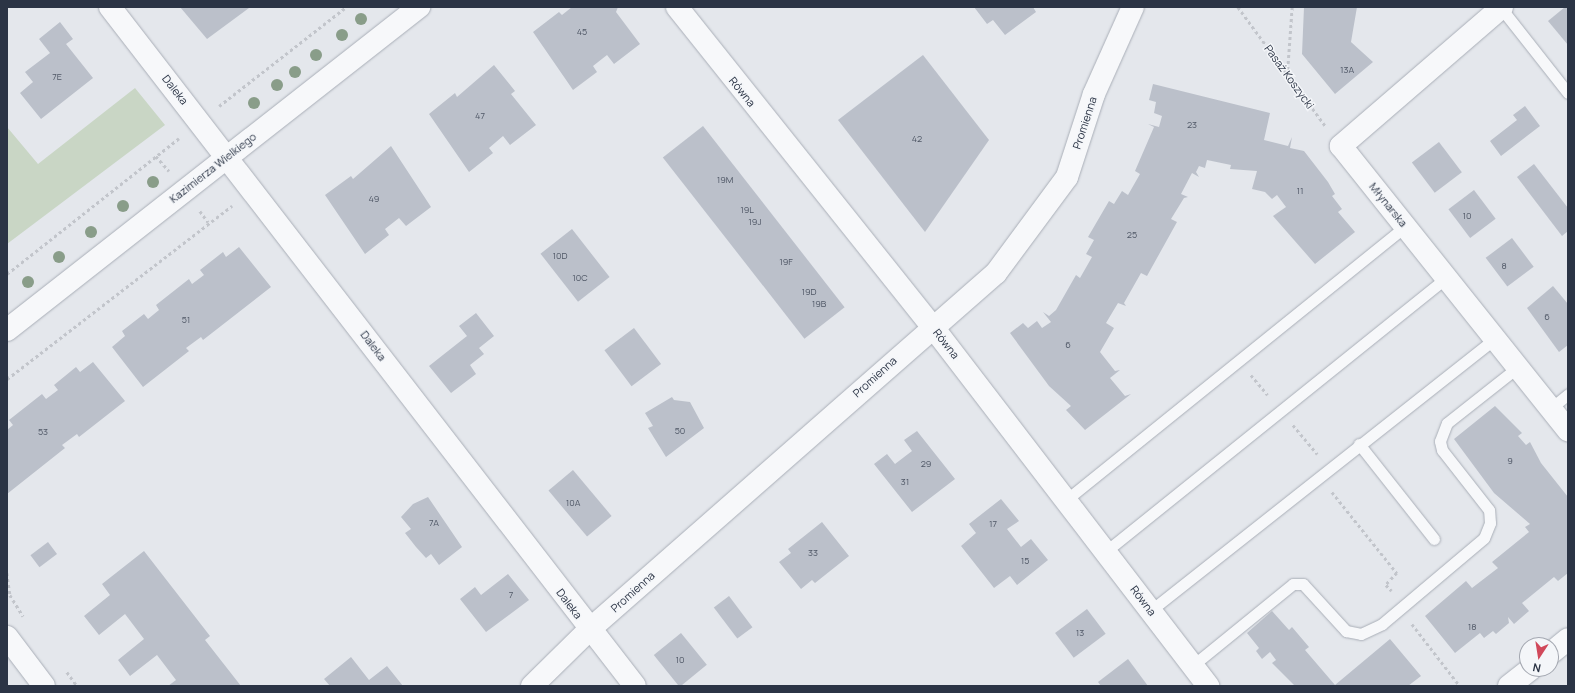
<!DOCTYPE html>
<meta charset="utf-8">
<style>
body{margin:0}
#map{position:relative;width:1575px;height:693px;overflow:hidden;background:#e4e7ec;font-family:Manrope,sans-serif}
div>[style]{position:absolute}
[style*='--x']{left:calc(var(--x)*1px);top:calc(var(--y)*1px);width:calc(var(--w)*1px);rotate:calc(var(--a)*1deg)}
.green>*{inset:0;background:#c9d6c5}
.building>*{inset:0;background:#bbc0ca;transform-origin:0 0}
.path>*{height:2.5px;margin-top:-1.25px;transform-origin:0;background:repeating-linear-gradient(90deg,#c2c5cb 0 3px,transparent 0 6px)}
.roads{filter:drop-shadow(0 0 1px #a9aeb7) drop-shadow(0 0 1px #a9aeb7)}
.lane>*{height:11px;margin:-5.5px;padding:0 5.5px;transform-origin:5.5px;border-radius:5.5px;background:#f7f8fa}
.street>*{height:22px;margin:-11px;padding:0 11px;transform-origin:11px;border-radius:11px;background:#f7f8fa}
.trees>*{width:12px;height:12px;margin:-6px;border-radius:50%;background:#899d89}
span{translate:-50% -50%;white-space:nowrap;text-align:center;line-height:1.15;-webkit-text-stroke:3px #f4f6f9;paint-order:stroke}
.number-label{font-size:9px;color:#4f5766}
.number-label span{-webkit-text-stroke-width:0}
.street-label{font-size:11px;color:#2b3445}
.frame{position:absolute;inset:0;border:8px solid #2b3445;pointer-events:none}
.north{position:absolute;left:1519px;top:637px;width:40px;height:40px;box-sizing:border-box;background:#f4f6f9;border:1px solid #a4a8b1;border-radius:50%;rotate:192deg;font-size:11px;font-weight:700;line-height:16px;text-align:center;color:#2b3445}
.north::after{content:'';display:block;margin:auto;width:14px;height:18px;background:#d1495b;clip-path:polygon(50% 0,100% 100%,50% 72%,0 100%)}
</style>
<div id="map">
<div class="green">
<i style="clip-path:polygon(135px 88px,165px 125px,7px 244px,7px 127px,38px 164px)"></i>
</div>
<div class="building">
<i style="clip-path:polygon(180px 7px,248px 7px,249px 8px,207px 39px)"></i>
<i style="clip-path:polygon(572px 7px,618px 7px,616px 12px,640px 44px,614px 64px,607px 55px,593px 66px,597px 72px,573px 90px,533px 32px,559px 12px,562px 15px)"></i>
<i style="clip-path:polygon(974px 7px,1033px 7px,1036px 12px,1005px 35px,993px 20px,987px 24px)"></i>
<i style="clip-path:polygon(1304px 7px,1357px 7px,1351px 42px,1373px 62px,1335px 94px,1302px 54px)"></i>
<i style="clip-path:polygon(1565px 7px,1568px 7px,1568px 45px,1548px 21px)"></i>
<i style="clip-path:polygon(60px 22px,73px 39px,66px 44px,93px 78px,41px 119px,20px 93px,33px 82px,25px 72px,50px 53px,39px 39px)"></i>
<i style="clip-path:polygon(923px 55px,989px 140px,925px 232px,838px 120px)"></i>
<i style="clip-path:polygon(494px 65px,515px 91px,511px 94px,536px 125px,510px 145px,503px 136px,489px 148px,493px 153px,469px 172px,429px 114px,455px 93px,457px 97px)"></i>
<i style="clip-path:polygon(1153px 84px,1270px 113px,1264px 140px,1288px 146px,1292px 137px,1290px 148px,1304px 151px,1328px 182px,1335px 194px,1332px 196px,1342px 209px,1338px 212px,1355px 232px,1315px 264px,1273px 216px,1286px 207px,1277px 195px,1272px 199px,1265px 192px,1252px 189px,1257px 171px,1230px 169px,1231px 165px,1207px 160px,1205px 168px,1199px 166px,1196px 172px,1199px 177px,1192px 173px,1181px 194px,1188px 197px,1184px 198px,1171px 219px,1177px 222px,1147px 276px,1141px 273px,1124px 303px,1126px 306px,1118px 303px,1106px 323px,1114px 328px,1100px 352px,1115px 371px,1120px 370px,1110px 378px,1125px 396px,1131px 394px,1085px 430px,1066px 410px,1071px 406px,1049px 386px,1010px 333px,1023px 323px,1028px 328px,1037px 321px,1042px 328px,1051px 322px,1043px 312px,1049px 316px,1056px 310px,1076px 275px,1080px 278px,1092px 257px,1086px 254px,1094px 240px,1088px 237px,1109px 201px,1114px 204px,1122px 191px,1128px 195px,1140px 174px,1135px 171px,1154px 127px,1148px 124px,1159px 127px,1162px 116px,1154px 113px,1156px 102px,1149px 100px)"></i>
<i style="clip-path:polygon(1525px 106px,1540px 126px,1501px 156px,1490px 141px,1517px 120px,1513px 115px)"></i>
<i style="left:703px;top:126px;width:230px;height:51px;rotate:52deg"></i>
<i style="left:1439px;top:142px;width:38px;height:34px;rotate:53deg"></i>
<i style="clip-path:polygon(391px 146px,431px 207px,406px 226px,399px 218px,385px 229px,389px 235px,365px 254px,325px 195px,351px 176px,353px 179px)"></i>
<i style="clip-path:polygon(1534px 164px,1568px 208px,1568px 231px,1562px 236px,1517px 177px)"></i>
<i style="left:1474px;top:190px;width:36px;height:32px;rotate:53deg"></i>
<i style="left:572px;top:229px;width:61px;height:40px;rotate:52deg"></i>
<i style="left:1512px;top:238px;width:36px;height:33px;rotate:53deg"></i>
<i style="clip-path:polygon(239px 247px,271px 287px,203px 340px,201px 337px,186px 348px,189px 351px,143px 387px,112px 347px,125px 336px,122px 331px,144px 314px,148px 319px,159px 310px,156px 305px,189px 279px,192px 284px,204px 275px,200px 270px,223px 252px,226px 257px)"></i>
<i style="clip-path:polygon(1553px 286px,1568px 304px,1568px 345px,1559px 352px,1527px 308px)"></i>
<i style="clip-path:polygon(476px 313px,494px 336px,479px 348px,484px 354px,470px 365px,476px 374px,451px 393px,429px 366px,467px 336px,459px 326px)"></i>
<i style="left:634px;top:328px;width:45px;height:37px;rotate:53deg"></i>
<i style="clip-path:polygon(93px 362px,125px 401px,79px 437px,77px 434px,62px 445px,65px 448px,7px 494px,7px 430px,13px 425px,9px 420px,42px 394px,46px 399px,58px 390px,54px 385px,76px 367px,80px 372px)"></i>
<i style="clip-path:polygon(672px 397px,674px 400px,690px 402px,704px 428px,666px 457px,648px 428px,653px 426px,645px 413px)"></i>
<i style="clip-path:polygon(1495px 406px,1522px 433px,1518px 436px,1526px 445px,1530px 442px,1541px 463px,1568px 497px,1568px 573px,1558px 581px,1554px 577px,1522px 603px,1529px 611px,1514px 624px,1508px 617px,1509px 623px,1496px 634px,1493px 631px,1484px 638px,1480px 633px,1455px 653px,1425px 616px,1466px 581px,1472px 588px,1498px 568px,1492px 562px,1529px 532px,1525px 527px,1530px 524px,1494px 493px,1454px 439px)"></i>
<i style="clip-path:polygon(917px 431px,955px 479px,912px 512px,874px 464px,887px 454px,895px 464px,912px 451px,904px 440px)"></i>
<i style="left:573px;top:470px;width:60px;height:32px;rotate:50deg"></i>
<i style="clip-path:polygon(428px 497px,462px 547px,439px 565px,431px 554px,426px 558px,416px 547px,405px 533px,411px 529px,401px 517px,413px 504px)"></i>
<i style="clip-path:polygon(1001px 499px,1019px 521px,1007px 529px,1021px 547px,1031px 539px,1048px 560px,1017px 585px,1010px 576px,994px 588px,961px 546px,976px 533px,969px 524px)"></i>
<i style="clip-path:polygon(822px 522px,849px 556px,815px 583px,812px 580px,801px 589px,779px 562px,791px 553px,788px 549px)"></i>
<i style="left:48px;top:542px;width:15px;height:22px;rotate:53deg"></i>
<i style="clip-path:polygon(144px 551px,210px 636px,205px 640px,241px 686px,168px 686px,176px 680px,157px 655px,130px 676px,118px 660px,144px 639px,125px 614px,99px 635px,84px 616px,110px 595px,102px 584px)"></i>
<i style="clip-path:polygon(508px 574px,529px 600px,486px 632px,460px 599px,475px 587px,481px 595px)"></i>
<i style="left:729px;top:596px;width:39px;height:19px;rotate:53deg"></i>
<i style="left:1087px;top:609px;width:31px;height:40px;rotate:53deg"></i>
<i style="clip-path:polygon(1272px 611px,1289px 630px,1292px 627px,1309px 647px,1305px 650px,1335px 685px,1390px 639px,1421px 676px,1408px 686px,1295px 686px,1272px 663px,1276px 660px,1270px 652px,1262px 659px,1256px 651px,1259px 648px,1247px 633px)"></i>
<i style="left:681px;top:633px;width:41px;height:35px;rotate:51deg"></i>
<i style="clip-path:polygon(351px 657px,369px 680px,387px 666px,403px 686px,330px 686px,324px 679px)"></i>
<i style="clip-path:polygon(1128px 659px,1148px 686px,1101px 686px,1098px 682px)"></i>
</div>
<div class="path">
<i style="--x:1238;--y:7;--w:149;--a:53.7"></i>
<i style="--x:1287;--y:76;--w:69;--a:-85.9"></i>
<i style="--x:219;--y:106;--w:161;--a:-37.9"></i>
<i style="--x:156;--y:156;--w:20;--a:49"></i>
<i style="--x:200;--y:211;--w:14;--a:54"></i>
<i style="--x:7;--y:274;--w:219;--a:-38.3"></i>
<i style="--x:1251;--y:375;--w:26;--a:50"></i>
<i style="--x:7;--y:379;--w:284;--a:-37.6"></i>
<i style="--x:1293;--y:425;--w:38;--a:50"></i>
<i style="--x:1332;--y:492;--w:104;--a:51.3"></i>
<i style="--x:1397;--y:573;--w:16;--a:133"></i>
<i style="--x:1386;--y:585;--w:8;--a:45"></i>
<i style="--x:7;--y:573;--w:22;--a:82"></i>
<i style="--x:10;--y:595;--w:25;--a:58"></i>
<i style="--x:1412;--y:624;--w:78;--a:52.3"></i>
<i style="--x:67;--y:672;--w:17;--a:54"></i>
</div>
<div class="roads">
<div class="lane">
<i style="--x:1501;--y:8;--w:108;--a:51.8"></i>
<i style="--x:1551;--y:408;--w:22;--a:-39"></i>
<i style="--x:1359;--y:444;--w:121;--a:51.7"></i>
<i style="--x:1066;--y:500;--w:436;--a:-38.9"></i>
<i style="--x:1105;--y:552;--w:437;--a:-38.8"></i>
<i style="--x:1150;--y:611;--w:439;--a:-38.3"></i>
<i style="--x:1192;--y:666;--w:130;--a:-39.1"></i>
<i style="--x:1293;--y:584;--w:10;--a:0"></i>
<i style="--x:1303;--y:584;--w:64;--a:47.5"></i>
<i style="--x:1346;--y:631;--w:15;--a:11"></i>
<i style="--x:1361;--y:634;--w:23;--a:-25"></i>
<i style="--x:1382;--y:624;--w:133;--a:-40.1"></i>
<i style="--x:1484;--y:538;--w:16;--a:-68"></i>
<i style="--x:1490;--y:523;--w:13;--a:-94"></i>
<i style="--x:1489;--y:510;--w:76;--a:-128.1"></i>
<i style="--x:1442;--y:450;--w:9;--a:-103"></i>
<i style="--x:1440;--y:441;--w:19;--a:-69"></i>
<i style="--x:1447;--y:423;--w:90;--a:-38.3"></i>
</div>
<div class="street">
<i style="--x:110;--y:7;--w:858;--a:52.29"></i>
<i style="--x:677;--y:7;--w:408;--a:51.4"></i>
<i style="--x:932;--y:326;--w:454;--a:52.5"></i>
<i style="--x:1502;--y:7;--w:213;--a:139.2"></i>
<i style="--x:1341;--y:146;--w:364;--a:51.4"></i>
<i style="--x:7;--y:330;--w:524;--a:-38.1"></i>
<i style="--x:7;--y:637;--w:61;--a:52.9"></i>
<i style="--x:1551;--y:653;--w:22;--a:-39"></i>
<i style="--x:532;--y:686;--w:80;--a:-44.5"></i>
<i style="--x:589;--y:630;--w:541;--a:-41.26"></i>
<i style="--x:996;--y:273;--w:119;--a:-53.5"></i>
<i style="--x:1067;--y:177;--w:87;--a:-72"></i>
<i style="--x:1094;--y:94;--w:95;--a:-65.9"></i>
<i style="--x:1509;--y:686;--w:28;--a:-38"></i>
</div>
</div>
<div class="trees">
<i style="left:361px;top:19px"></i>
<i style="left:342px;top:35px"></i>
<i style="left:316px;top:55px"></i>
<i style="left:295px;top:72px"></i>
<i style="left:277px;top:85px"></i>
<i style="left:254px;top:103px"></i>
<i style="left:153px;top:182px"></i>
<i style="left:123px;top:206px"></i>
<i style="left:91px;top:232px"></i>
<i style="left:59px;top:257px"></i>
<i style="left:28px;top:282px"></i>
</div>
<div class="number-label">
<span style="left:582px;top:32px">45</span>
<span style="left:1347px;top:70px">13A</span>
<span style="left:57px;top:77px">7E</span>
<span style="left:480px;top:116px">47</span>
<span style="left:1192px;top:125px">23</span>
<span style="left:917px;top:139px">42</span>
<span style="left:725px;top:180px">19M</span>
<span style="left:1300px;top:191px">11</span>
<span style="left:374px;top:199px">49</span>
<span style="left:747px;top:210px">19L</span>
<span style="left:1467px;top:216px">10</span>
<span style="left:755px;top:222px">19J</span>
<span style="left:1132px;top:235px">25</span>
<span style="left:560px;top:256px">10D</span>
<span style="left:786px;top:262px">19F</span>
<span style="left:1504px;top:266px">8</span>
<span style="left:580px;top:278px">10C</span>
<span style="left:809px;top:292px">19D</span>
<span style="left:819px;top:304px">19B</span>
<span style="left:1547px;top:317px">6</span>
<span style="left:186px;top:320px">51</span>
<span style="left:1068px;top:345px">6</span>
<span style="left:680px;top:431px">50</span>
<span style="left:43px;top:432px">53</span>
<span style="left:1510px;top:461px">9</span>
<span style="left:926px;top:464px">29</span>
<span style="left:905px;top:482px">31</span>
<span style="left:573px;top:503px">10A</span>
<span style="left:434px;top:523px">7A</span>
<span style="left:993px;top:524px">17</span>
<span style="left:813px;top:553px">33</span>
<span style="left:1025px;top:561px">15</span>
<span style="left:511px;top:595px">7</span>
<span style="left:1472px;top:627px">18</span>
<span style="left:1080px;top:633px">13</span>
<span style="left:680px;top:660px">10</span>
</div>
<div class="street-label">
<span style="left:1289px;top:77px;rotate:54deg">Pasaż Koszycki</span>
<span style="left:175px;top:90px;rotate:52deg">Daleka</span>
<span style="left:742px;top:92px;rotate:51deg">Równa</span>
<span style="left:1085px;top:123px;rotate:-72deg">Promienna</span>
<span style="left:213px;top:168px;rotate:-38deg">Kazimierza Wielkiego</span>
<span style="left:1388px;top:205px;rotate:51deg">Młynarska</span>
<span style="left:946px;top:344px;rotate:52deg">Równa</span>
<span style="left:373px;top:346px;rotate:53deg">Daleka</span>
<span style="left:875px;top:377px;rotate:-42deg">Promienna</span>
<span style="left:633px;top:592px;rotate:-42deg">Promienna</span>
<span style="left:1143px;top:601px;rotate:53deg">Równa</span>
<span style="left:569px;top:604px;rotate:53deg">Daleka</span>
</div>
<div class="frame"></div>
<div class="north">N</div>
</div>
